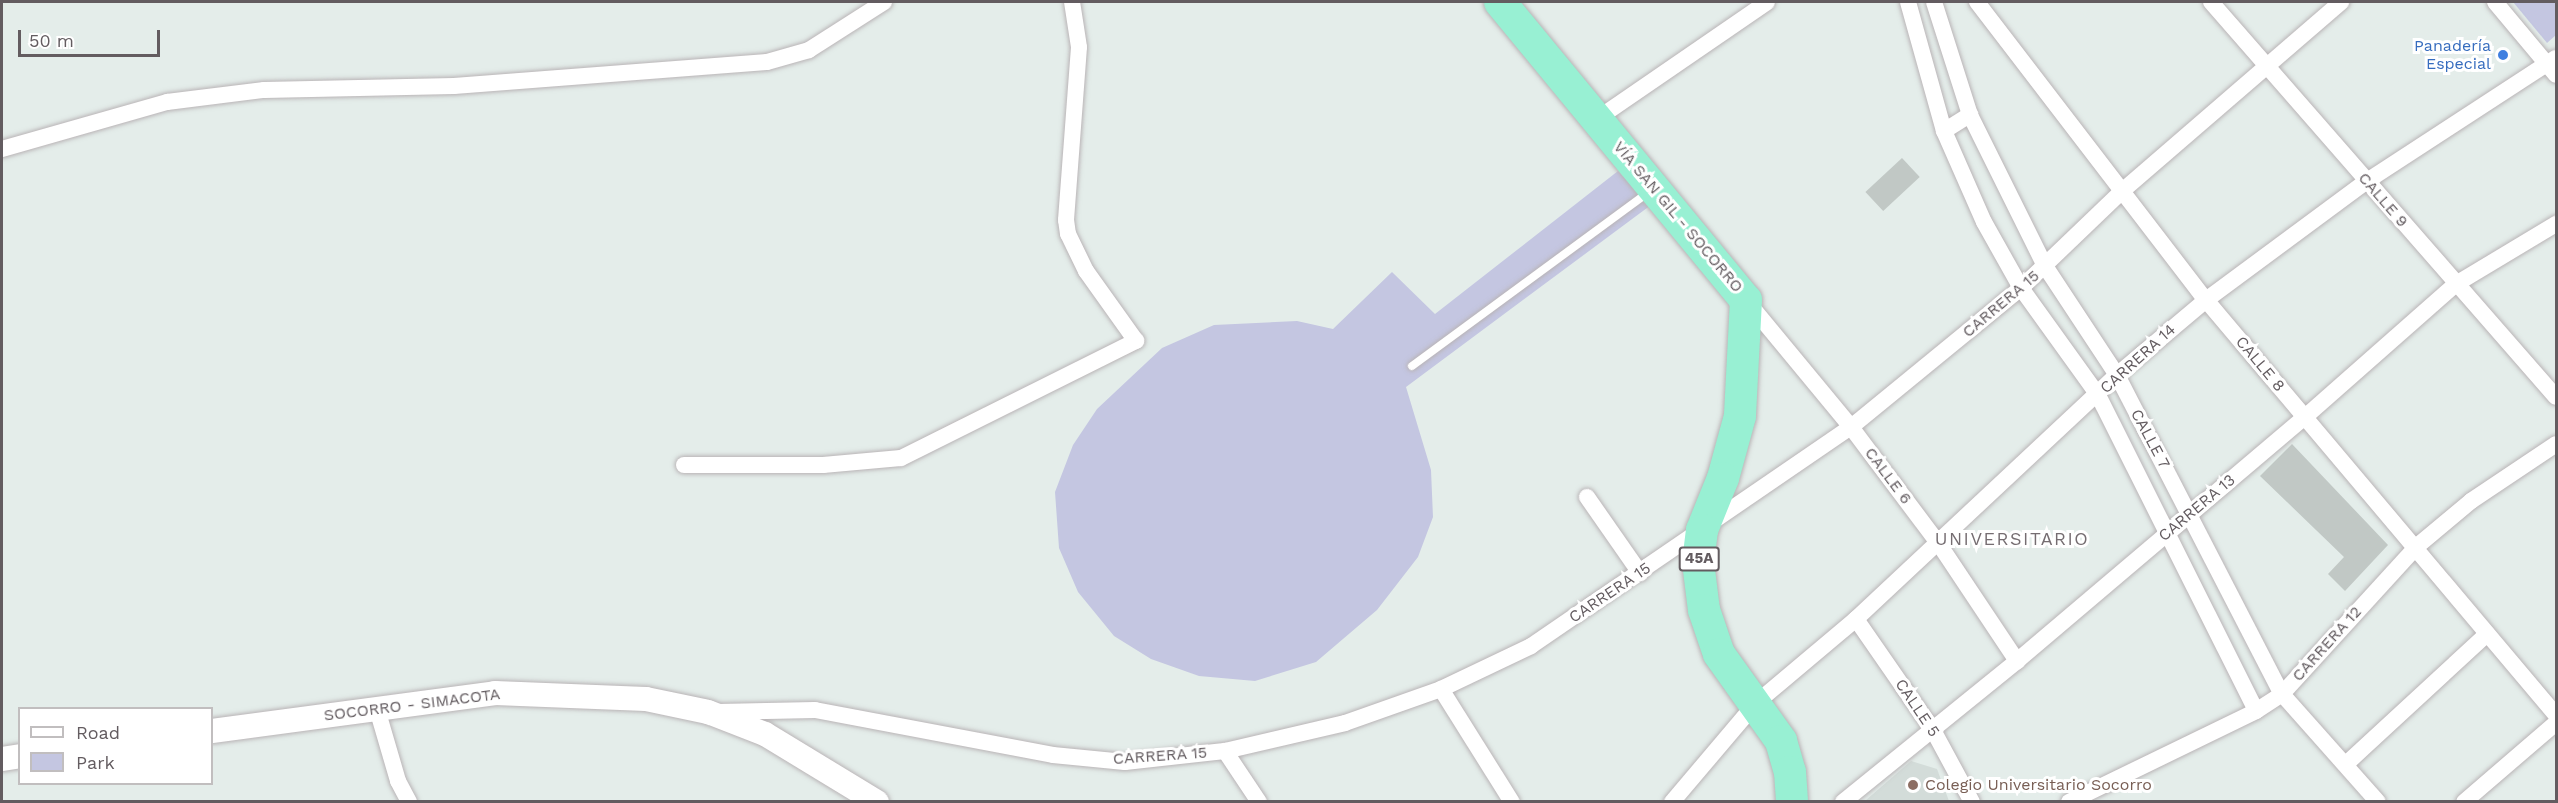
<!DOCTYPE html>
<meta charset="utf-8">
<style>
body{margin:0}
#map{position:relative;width:2558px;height:803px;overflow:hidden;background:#e4edea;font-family:"Work Sans",sans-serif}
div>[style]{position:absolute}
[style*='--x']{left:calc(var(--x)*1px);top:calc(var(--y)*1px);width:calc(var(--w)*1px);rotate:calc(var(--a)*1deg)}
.education>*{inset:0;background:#d3dcd9}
.green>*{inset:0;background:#c4c6e1}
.building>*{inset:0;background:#c1c8c5;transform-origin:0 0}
.roads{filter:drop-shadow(0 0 2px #b9b4b6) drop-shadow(0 0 2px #b9b4b6)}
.lane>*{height:8px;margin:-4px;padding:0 4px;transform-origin:4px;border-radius:4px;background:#fff}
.street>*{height:16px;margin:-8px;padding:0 8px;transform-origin:8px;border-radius:8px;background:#fff}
.secondary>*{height:24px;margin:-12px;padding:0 12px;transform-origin:12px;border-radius:12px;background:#fff}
.highway>*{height:32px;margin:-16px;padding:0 16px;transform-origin:16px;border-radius:16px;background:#98f0d3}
.dots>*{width:16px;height:16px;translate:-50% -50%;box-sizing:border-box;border:3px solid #fff;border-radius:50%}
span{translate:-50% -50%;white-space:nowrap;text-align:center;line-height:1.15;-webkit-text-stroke:6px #fff;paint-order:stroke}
.shield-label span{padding:2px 4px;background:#fff;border:2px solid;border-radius:4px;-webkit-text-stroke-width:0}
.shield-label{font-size:15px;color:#635c60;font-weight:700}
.shop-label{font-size:16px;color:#366cbe}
.right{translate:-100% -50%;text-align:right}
.street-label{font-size:16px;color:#635c60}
.education-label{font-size:16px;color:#785e54}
.left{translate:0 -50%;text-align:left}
.neighbourhood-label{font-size:18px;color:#756d71;letter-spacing:1.5px}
.frame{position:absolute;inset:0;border:3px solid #635c60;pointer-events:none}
.legend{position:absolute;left:18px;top:707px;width:195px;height:78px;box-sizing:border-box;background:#fff;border:2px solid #c1bebf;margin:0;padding:8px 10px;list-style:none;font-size:18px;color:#635c60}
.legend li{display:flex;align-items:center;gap:12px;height:30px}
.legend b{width:30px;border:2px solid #c1bebf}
.scale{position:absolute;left:18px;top:30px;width:142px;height:27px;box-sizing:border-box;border:3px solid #635c60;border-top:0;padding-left:8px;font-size:18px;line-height:21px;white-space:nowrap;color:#635c60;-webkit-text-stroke:4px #fff;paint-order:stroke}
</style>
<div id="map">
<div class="education">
<i style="clip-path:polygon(1911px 761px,1937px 769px,1949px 801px,1865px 801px)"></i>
</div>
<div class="green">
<i style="clip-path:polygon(2513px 2px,2556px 2px,2556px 35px,2547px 43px)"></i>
<i style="clip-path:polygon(1618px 171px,1651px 205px,1406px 387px,1431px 470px,1433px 517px,1418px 557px,1377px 610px,1316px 662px,1255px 681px,1199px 676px,1151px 659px,1114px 636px,1078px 592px,1059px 548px,1055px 492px,1073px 445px,1097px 409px,1162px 348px,1214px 325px,1297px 321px,1333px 329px,1392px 272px,1435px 314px)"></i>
</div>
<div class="building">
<i style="left:1902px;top:158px;width:26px;height:50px;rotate:47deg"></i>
<i style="clip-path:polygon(2292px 444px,2388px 545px,2345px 591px,2328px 574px,2344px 557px,2260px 476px)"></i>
</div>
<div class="roads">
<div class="lane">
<i style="--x:1412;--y:366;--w:294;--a:-36.3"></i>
</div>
<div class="street">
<i style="--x:1908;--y:2;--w:134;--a:74.4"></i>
<i style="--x:1944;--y:131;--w:99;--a:66.3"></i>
<i style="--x:1984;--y:222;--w:76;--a:60.7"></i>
<i style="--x:2021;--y:288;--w:132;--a:54.3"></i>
<i style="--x:2098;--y:395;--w:353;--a:63.4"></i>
<i style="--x:1934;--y:2;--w:119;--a:72.3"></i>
<i style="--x:1970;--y:115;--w:169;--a:63.6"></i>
<i style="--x:2045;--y:266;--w:131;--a:56.6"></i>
<i style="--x:2117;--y:375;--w:359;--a:62.7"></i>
<i style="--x:2282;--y:694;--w:144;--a:48.4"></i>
<i style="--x:1977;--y:2;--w:376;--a:52.5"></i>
<i style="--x:2206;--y:300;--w:543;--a:49.86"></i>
<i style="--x:2211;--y:2;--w:524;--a:48.87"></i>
<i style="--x:2495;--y:2;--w:95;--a:50.1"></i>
<i style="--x:1597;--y:119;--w:206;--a:-34.5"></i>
<i style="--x:1944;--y:131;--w:31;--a:-32"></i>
<i style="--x:2;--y:149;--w:172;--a:-15.9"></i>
<i style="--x:167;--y:102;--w:98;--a:-7.1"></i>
<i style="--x:264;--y:90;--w:190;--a:-1.2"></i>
<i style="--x:454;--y:86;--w:314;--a:-4.4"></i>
<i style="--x:767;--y:62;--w:44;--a:-15.9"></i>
<i style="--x:809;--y:50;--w:89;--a:-32.6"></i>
<i style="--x:1746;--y:300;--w:165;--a:50.4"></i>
<i style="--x:1851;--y:427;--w:146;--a:53.1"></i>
<i style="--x:1939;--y:544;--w:141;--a:56.3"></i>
<i style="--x:684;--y:465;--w:139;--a:0"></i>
<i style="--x:823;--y:465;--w:78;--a:-5.1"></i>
<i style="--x:901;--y:458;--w:263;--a:-26.5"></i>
<i style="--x:1136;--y:341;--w:86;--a:-125.5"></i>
<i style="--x:1086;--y:271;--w:41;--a:-115.9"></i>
<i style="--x:1068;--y:234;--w:14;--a:-98"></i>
<i style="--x:1066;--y:220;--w:173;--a:-85.7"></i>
<i style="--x:1079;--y:47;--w:46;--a:-98.8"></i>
<i style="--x:1587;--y:497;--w:93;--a:55.1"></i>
<i style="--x:1856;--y:619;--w:135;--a:55.3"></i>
<i style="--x:1933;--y:730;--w:82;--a:61.6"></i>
<i style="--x:1441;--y:689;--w:133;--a:57.9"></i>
<i style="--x:377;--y:709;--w:75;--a:73.7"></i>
<i style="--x:398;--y:781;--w:24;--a:62"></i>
<i style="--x:718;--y:712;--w:97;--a:-1.2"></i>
<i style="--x:815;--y:710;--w:242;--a:10.7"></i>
<i style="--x:1053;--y:755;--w:72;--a:5.6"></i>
<i style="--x:1125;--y:762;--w:101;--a:-6.3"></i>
<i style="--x:1225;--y:751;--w:123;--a:-13.1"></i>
<i style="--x:1345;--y:723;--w:102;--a:-19.5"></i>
<i style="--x:1441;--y:689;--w:100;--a:-25.5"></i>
<i style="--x:1531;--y:646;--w:388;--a:-34.4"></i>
<i style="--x:1851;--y:427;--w:220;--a:-39.3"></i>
<i style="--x:2021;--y:288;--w:139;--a:-43.8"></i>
<i style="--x:2121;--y:192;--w:291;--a:-40.8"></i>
<i style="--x:1225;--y:751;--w:61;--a:56.3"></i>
<i style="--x:2346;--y:764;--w:192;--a:-42.7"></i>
<i style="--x:1672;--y:802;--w:128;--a:-49.7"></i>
<i style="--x:1755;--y:704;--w:132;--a:-40.1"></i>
<i style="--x:1856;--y:619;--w:357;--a:-43.1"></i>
<i style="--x:2117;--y:375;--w:116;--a:-40.1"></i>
<i style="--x:2206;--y:300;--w:200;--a:-36.5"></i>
<i style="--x:2367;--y:181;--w:225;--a:-33.1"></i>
<i style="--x:1843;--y:802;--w:224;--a:-39"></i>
<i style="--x:2017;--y:661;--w:377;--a:-40.3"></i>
<i style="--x:2305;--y:417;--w:201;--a:-41.4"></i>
<i style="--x:2456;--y:284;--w:117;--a:-31"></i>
<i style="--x:2069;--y:802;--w:208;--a:-25.9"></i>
<i style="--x:2256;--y:711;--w:31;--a:-33"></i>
<i style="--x:2282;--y:694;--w:199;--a:-47.6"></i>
<i style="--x:2416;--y:547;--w:72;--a:-39.9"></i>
<i style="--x:2471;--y:501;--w:102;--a:-33.8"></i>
<i style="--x:2464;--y:802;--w:121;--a:-40.7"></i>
</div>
<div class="secondary">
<i style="--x:212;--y:731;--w:286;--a:-7.6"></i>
<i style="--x:495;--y:693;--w:151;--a:2.3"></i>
<i style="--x:646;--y:699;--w:63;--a:11.8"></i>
<i style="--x:708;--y:712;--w:61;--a:21.1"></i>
<i style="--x:765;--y:734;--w:131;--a:31.3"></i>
<i style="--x:2;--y:759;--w:18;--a:-9"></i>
</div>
<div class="highway">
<i style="--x:1500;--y:2;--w:386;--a:50.5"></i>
<i style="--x:1746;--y:300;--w:116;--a:93"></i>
<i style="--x:1740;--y:416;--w:64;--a:105.3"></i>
<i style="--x:1723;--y:478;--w:56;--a:112"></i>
<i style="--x:1702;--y:530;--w:32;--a:97"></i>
<i style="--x:1698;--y:562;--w:48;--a:82.9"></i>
<i style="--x:1704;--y:610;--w:46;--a:71.2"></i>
<i style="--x:1719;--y:654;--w:107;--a:54.5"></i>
<i style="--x:1781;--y:741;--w:32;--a:74"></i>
<i style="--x:1790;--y:772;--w:30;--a:86"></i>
</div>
</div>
<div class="dots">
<i style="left:2503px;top:55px;background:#3f7fe0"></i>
<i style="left:1913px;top:785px;background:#8d6e63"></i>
</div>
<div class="shield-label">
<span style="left:1699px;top:559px">45A</span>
</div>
<div class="shop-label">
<span class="right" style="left:2491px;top:55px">Panadería<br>Especial</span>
</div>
<div class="street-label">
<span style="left:2383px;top:200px;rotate:49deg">CALLE 9</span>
<span style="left:1678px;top:217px;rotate:50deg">VÍA SAN GIL - SOCORRO</span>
<span style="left:2001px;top:304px;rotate:-40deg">CARRERA 15</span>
<span style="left:2138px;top:359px;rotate:-42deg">CARRERA 14</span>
<span style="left:2260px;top:364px;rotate:50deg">CALLE 8</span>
<span style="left:2150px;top:439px;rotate:62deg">CALLE 7</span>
<span style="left:1888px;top:476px;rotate:53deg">CALLE 6</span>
<span style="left:2197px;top:508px;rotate:-40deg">CARRERA 13</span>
<span style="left:1610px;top:593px;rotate:-34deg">CARRERA 15</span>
<span style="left:2327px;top:644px;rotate:-48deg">CARRERA 12</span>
<span style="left:412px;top:705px;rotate:-7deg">SOCORRO - SIMACOTA</span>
<span style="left:1917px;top:708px;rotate:56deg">CALLE 5</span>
<span style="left:1160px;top:756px;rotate:-4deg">CARRERA 15</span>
</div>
<div class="education-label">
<span class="left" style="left:1925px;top:785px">Colegio Universitario Socorro</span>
</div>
<div class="neighbourhood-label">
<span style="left:2012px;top:539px">UNIVERSITARIO</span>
</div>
<div class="frame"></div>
<ul class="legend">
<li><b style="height:8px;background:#fff"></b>Road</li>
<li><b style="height:16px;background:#c4c6e1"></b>Park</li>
</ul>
<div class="scale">50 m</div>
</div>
